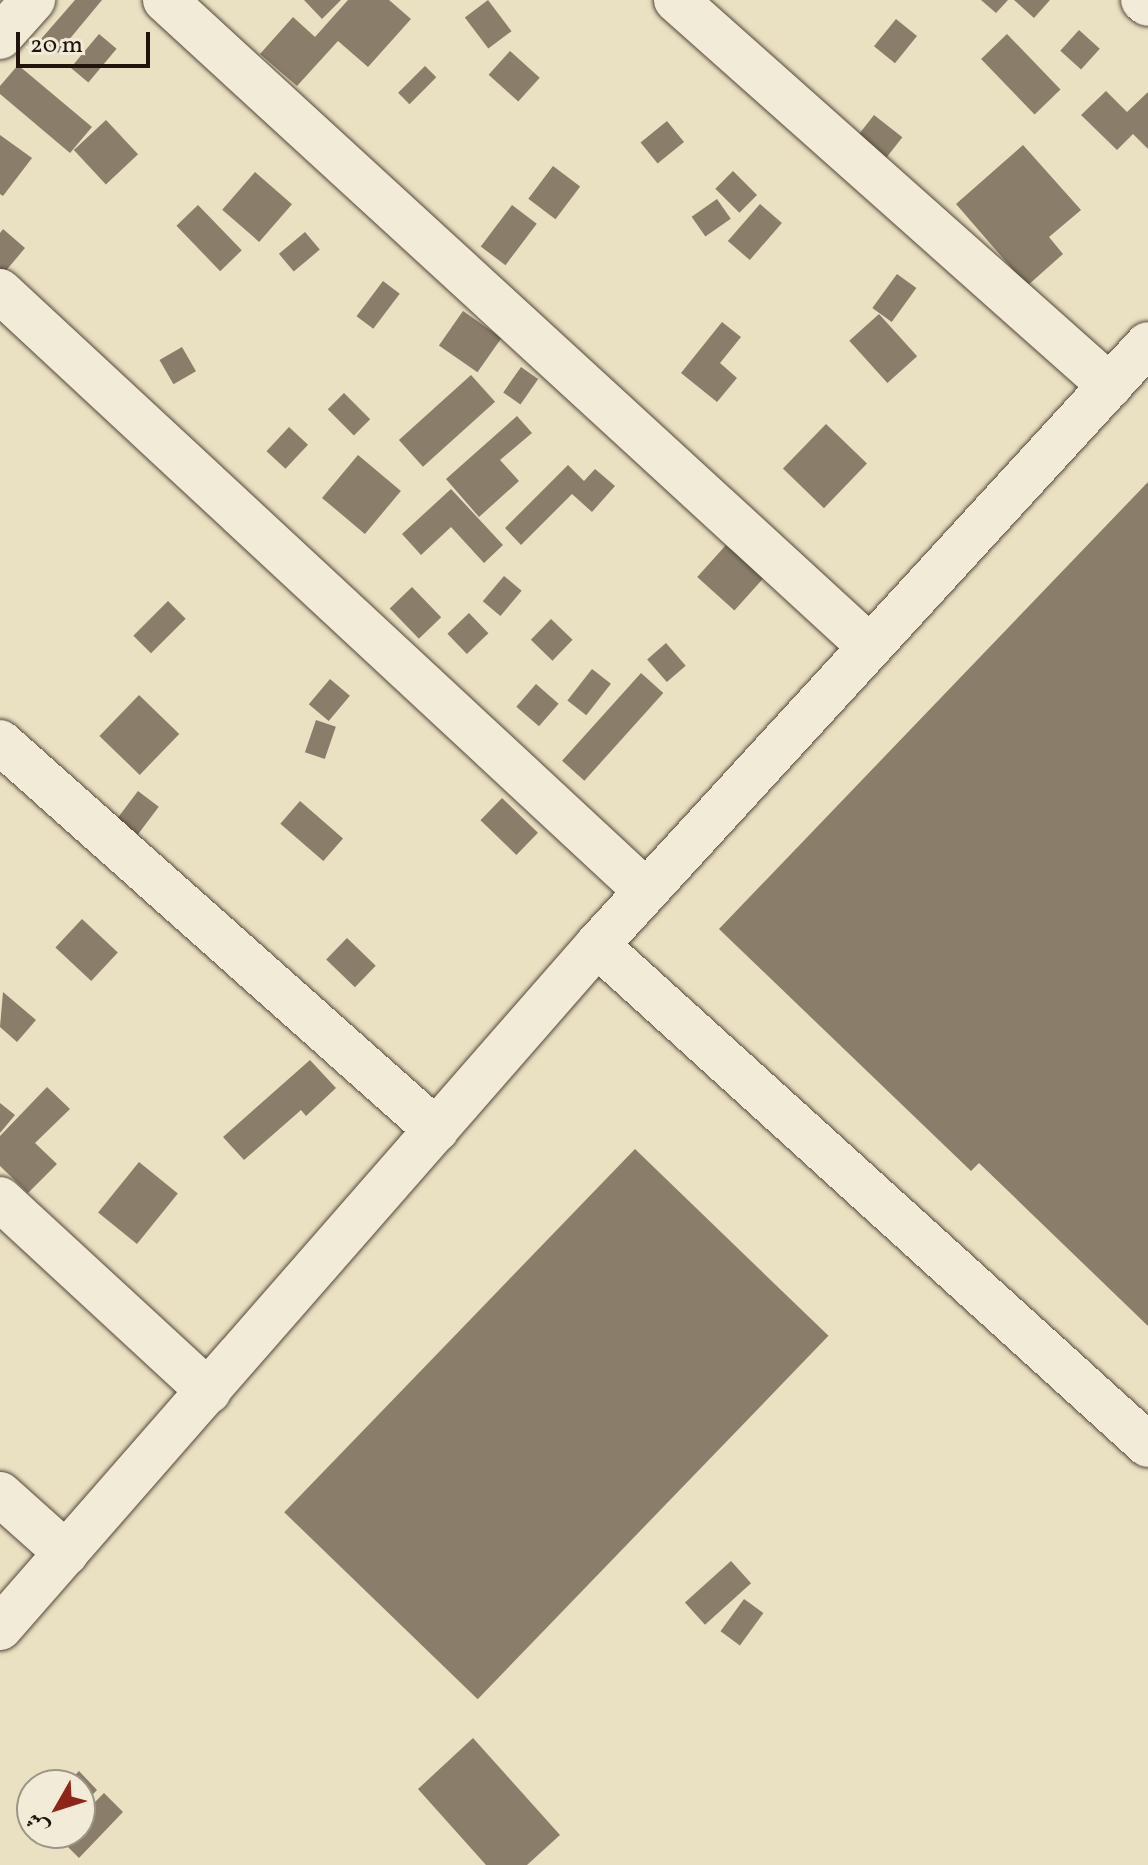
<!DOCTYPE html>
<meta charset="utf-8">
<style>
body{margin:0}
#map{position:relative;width:1148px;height:1865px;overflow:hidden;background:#eae0c2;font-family:Vollkorn,Amiri,serif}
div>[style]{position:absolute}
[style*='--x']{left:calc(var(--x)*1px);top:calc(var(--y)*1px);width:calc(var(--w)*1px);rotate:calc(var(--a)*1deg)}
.building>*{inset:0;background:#8a7e6b;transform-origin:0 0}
.roads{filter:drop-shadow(0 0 2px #54473a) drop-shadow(0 0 2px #54473a)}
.minor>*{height:44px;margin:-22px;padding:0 22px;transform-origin:22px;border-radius:22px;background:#f1ebd7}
span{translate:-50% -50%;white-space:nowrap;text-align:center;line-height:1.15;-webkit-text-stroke:6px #f1ebd7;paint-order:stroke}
.north{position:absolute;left:16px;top:1769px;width:80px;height:80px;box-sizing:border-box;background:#f1ebd7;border:2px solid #9e9586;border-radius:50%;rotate:231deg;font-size:22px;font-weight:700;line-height:32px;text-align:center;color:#22140d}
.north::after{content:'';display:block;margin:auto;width:28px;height:36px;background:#8f2418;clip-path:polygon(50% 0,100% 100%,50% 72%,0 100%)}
.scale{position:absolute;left:16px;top:32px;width:134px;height:36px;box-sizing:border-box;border:4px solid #22140d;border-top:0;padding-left:10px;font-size:24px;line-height:28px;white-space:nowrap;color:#22140d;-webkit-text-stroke:6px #f1ebd7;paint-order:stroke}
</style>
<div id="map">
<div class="building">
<i style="clip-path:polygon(75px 0,102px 0,58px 53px,41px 39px)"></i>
<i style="clip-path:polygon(304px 0,341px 0,322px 19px)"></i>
<i style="clip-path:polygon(348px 0,389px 0,411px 19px,368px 67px,338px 41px,297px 86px,260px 54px,293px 17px,315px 37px)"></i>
<i style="left:488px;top:0;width:39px;height:29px;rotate:53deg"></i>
<i style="clip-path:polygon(981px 0,1008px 0,996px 13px)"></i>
<i style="clip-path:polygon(1014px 0,1050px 0,1034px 18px)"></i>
<i style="left:896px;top:19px;width:27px;height:35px;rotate:39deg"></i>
<i style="left:1079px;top:30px;width:28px;height:28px;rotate:42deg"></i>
<i style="left:99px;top:34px;width:23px;height:44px;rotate:40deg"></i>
<i style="left:1007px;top:34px;width:77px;height:36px;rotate:46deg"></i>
<i style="left:510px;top:51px;width:40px;height:32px;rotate:42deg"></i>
<i style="clip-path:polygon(18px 65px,92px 127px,70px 153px,0 94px,0 86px)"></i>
<i style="left:425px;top:66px;width:16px;height:38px;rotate:45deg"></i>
<i style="clip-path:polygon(1106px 91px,1127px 112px,1148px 92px,1148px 149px,1133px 134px,1117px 150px,1081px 115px)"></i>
<i style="left:874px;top:115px;width:36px;height:29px;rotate:38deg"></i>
<i style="left:106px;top:120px;width:47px;height:44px;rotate:47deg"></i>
<i style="left:667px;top:121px;width:27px;height:34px;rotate:51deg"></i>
<i style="clip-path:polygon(0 135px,32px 158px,3px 196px,0 194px)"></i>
<i style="clip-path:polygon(1023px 145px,1081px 210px,1049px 237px,1063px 254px,1027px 286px,956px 204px)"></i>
<i style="left:553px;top:166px;width:34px;height:41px;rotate:37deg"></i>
<i style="left:733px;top:171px;width:34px;height:25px;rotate:45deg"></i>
<i style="left:255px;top:172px;width:49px;height:50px;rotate:41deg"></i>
<i style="left:717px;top:199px;width:24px;height:31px;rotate:55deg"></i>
<i style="left:760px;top:204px;width:29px;height:49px;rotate:41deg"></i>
<i style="left:198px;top:205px;width:63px;height:30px;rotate:46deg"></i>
<i style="left:512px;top:205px;width:31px;height:52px;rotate:37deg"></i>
<i style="clip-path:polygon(3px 229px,25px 248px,4px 273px,0 270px,0 233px)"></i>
<i style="left:305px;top:232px;width:23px;height:34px;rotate:50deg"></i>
<i style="left:897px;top:274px;width:24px;height:42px;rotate:36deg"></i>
<i style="left:383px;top:281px;width:21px;height:44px;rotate:37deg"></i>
<i style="left:463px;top:311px;width:47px;height:42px;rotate:35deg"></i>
<i style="left:879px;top:314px;width:57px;height:40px;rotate:48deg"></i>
<i style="clip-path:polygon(722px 322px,741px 337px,720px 363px,737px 378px,717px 402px,681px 373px)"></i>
<i style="left:182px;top:347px;width:28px;height:26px;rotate:60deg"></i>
<i style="left:521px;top:367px;width:21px;height:31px;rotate:35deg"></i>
<i style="left:471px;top:375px;width:36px;height:97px;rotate:48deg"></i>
<i style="left:344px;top:393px;width:37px;height:23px;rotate:45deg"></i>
<i style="clip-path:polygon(517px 416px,532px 433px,500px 460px,519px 481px,479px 517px,446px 479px)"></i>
<i style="left:826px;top:424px;width:57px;height:62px;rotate:44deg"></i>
<i style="left:289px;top:427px;width:26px;height:33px;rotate:43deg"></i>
<i style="left:358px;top:455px;width:56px;height:56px;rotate:40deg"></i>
<i style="clip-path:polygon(568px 465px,584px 481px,595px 469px,615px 486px,592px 512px,572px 494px,521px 545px,505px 528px)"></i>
<i style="clip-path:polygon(1148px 482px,1148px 1326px,979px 1163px,971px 1171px,719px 929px)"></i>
<i style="clip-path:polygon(451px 489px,503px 545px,484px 563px,451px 527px,421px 555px,402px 534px)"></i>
<i style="left:726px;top:545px;width:50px;height:43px;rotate:42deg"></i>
<i style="left:504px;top:576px;width:23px;height:33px;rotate:40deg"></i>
<i style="left:412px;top:587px;width:42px;height:31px;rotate:46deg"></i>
<i style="left:168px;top:601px;width:25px;height:49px;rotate:45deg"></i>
<i style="left:469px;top:613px;width:28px;height:30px;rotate:46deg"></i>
<i style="left:551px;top:619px;width:30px;height:29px;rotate:44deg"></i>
<i style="left:666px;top:643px;width:30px;height:25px;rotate:49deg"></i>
<i style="left:592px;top:669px;width:24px;height:40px;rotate:38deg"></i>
<i style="left:641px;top:673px;width:30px;height:118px;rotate:42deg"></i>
<i style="left:330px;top:679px;width:26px;height:33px;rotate:40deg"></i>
<i style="left:536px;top:684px;width:30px;height:30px;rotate:41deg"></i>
<i style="left:139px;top:695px;width:56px;height:57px;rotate:44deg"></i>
<i style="left:316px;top:720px;width:21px;height:34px;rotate:19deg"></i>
<i style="left:138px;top:791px;width:26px;height:36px;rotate:37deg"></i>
<i style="left:502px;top:798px;width:50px;height:31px;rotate:44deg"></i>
<i style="left:300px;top:801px;width:57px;height:30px;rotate:41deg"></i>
<i style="left:82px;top:919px;width:49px;height:39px;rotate:43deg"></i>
<i style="left:347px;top:938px;width:40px;height:30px;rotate:44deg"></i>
<i style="clip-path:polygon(3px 992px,36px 1020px,17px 1042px,0 1027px)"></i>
<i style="clip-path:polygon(310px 1060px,336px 1088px,306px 1116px,301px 1110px,244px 1160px,223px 1137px)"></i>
<i style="clip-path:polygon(47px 1087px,70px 1109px,35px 1143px,57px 1164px,28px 1193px,0 1166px,0 1136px)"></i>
<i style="clip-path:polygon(0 1103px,15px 1115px,0 1133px)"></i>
<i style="left:635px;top:1149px;width:269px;height:505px;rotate:44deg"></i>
<i style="left:139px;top:1162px;width:50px;height:65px;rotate:39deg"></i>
<i style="left:731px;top:1561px;width:30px;height:62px;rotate:48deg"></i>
<i style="left:744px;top:1599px;width:24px;height:40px;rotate:36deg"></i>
<i style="clip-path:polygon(473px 1738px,560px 1835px,527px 1865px,486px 1865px,418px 1789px)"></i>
<i style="clip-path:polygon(79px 1771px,97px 1790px,80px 1808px,80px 1785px,65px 1785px)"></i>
<i style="clip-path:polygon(104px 1793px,123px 1812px,79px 1858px,59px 1838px,64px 1833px,80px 1833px,80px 1817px)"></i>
</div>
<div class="roads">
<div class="minor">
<i style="--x:165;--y:0;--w:955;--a:42.54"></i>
<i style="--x:676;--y:0;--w:581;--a:41.65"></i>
<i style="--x:1143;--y:0;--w:6;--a:39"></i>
<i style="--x:0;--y:37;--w:50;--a:-48.3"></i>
<i style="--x:0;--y:291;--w:882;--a:42.89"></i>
<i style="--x:0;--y:742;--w:584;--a:41.67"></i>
<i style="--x:597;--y:945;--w:744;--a:42.22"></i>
<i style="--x:0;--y:1199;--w:284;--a:42.7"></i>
<i style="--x:0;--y:1494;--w:89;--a:41.8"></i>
<i style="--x:0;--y:1628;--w:907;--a:-48.84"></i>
<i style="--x:597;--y:945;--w:815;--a:-47.49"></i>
</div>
</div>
<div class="north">ش</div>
<div class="scale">20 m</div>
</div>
